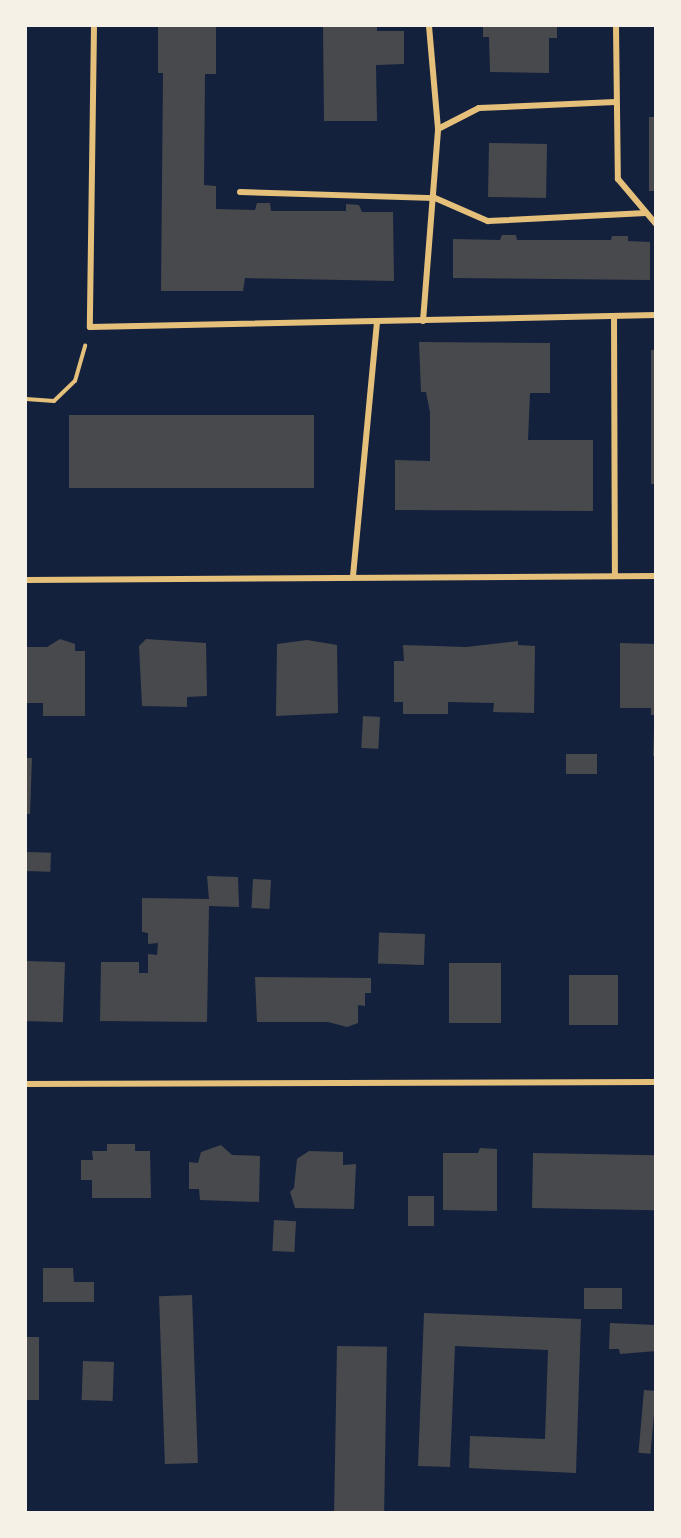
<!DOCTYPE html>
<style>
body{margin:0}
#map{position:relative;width:681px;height:1538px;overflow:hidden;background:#14213d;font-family:"Public Sans",sans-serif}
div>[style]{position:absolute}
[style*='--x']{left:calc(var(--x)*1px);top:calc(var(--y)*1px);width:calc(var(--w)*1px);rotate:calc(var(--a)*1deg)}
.building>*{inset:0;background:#48494c;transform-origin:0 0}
.path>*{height:4px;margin:-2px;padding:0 2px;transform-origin:2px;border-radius:2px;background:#e5c07b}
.minor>*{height:6px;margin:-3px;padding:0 3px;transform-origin:3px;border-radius:3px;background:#e5c07b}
span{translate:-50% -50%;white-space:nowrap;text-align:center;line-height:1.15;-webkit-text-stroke:6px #f6f1e7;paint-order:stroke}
.frame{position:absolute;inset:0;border:27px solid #f6f1e7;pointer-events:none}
</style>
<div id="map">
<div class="building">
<i style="clip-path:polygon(158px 26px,216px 26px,216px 74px,205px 74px,204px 185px,216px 186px,216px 209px,255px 210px,257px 203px,270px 203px,271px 211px,346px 211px,346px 204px,359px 205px,362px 212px,393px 212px,394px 281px,245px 278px,243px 291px,161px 291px,163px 73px,158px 73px)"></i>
<i style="clip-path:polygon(323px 26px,377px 26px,377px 31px,404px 31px,404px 64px,376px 65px,377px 121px,324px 121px)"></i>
<i style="clip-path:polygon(483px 26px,557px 26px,557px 38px,549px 38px,549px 73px,490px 72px,489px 37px,483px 37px)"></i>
<i style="left:649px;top:117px;width:7px;height:74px"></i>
<i style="left:489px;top:143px;width:58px;height:54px;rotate:1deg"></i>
<i style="clip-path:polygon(502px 235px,516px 235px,517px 240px,611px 240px,612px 236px,628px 236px,628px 241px,650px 242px,650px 280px,453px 278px,453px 239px,500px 240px)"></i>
<i style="clip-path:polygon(419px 342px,550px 343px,550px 393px,530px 393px,528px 440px,593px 440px,593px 511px,395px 510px,395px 460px,430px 461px,430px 412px,426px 392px,421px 392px)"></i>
<i style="left:651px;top:350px;width:5px;height:134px"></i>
<i style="left:69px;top:415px;width:245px;height:73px"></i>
<i style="clip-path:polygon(60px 639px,75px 644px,75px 651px,85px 651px,85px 716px,43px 716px,43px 703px,26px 703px,26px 647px,47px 647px)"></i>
<i style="clip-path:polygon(146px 639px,206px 643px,207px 696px,187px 697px,187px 707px,142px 706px,139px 646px)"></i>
<i style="clip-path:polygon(307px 640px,337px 645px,338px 713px,276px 716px,277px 644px)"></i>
<i style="clip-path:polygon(518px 641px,518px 645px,535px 646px,534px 713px,493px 712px,494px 703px,448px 702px,448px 714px,403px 714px,403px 702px,394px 702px,394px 661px,404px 661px,403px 645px,466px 647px)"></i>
<i style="clip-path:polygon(620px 643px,656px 644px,656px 715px,651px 715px,651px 708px,620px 708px)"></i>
<i style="left:363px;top:716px;width:17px;height:32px;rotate:3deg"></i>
<i style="clip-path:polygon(654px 729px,656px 729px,656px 756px,653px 756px)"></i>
<i style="left:597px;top:754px;width:20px;height:31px;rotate:90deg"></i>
<i style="clip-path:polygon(26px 758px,32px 758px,30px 814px,26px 814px)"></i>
<i style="left:26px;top:852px;width:25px;height:19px;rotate:2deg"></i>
<i style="clip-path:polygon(207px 876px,238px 877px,239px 907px,209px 906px,207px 1022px,100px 1021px,101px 962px,139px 962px,139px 973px,148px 973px,148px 954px,157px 955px,158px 943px,148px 944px,148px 933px,142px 932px,142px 898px,209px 899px)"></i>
<i style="left:253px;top:879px;width:18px;height:29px;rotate:3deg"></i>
<i style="left:425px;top:934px;width:31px;height:46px;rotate:92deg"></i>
<i style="left:27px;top:961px;width:38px;height:60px;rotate:2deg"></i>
<i style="left:449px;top:963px;width:52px;height:60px"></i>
<i style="left:569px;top:975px;width:49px;height:50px"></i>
<i style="clip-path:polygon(255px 977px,371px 978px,371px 993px,365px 993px,365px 1006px,358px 1005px,358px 1023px,347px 1027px,328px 1022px,257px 1022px)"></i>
<i style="clip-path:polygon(107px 1144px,135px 1144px,135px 1151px,150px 1151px,151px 1198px,92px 1198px,92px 1180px,81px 1180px,81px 1160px,93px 1160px,92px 1151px,107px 1151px)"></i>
<i style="clip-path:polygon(221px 1145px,232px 1155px,260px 1156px,259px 1202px,200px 1200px,199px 1189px,189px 1189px,189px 1162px,198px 1163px,201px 1152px)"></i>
<i style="clip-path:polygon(480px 1148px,497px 1149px,497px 1211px,443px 1210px,443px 1153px,478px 1153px)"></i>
<i style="clip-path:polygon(309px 1151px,343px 1152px,343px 1165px,356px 1164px,354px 1209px,295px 1208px,290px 1192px,294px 1188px,297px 1159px)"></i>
<i style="left:533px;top:1153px;width:123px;height:55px;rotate:1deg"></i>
<i style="left:408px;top:1196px;width:26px;height:30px"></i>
<i style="left:274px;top:1220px;width:22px;height:31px;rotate:3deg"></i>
<i style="clip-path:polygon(43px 1268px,73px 1268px,74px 1282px,94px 1282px,94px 1302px,43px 1302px)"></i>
<i style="left:584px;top:1288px;width:38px;height:21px"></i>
<i style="left:192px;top:1295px;width:168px;height:33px;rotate:88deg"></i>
<i style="clip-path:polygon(424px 1313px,581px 1319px,576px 1473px,469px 1468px,470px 1436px,545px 1439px,548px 1350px,499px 1348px,455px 1346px,450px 1467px,418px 1466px)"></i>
<i style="clip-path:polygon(610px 1323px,656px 1325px,656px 1351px,620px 1354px,619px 1349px,609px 1349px)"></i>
<i style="left:26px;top:1337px;width:13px;height:63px"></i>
<i style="left:337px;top:1346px;width:50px;height:166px;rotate:1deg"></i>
<i style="left:83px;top:1361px;width:31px;height:39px;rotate:2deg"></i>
<i style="left:644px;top:1390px;width:12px;height:63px;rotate:5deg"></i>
</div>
<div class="path">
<i style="--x:26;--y:399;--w:28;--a:4"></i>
<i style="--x:54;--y:401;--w:29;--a:-44"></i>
<i style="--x:75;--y:381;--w:37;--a:-74"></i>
</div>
<div class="minor">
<i style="--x:94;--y:26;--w:301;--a:90.8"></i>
<i style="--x:90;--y:327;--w:566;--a:-1.21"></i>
<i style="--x:429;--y:26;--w:103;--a:85"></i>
<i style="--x:616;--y:26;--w:153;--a:89.3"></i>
<i style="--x:618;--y:179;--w:59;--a:49.8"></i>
<i style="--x:240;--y:192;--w:195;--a:1.8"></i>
<i style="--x:435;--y:198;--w:58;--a:23.5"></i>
<i style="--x:488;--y:221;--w:158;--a:-2.9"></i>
<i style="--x:614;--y:316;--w:260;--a:89.8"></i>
<i style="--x:423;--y:321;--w:193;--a:-85.5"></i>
<i style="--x:438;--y:129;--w:46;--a:-27.1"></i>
<i style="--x:479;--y:108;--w:136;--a:-2.5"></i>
<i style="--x:353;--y:576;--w:255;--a:-84.6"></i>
<i style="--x:26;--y:580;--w:630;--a:-0.36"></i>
<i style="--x:26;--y:1084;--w:630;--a:-0.18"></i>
</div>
<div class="frame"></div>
</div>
